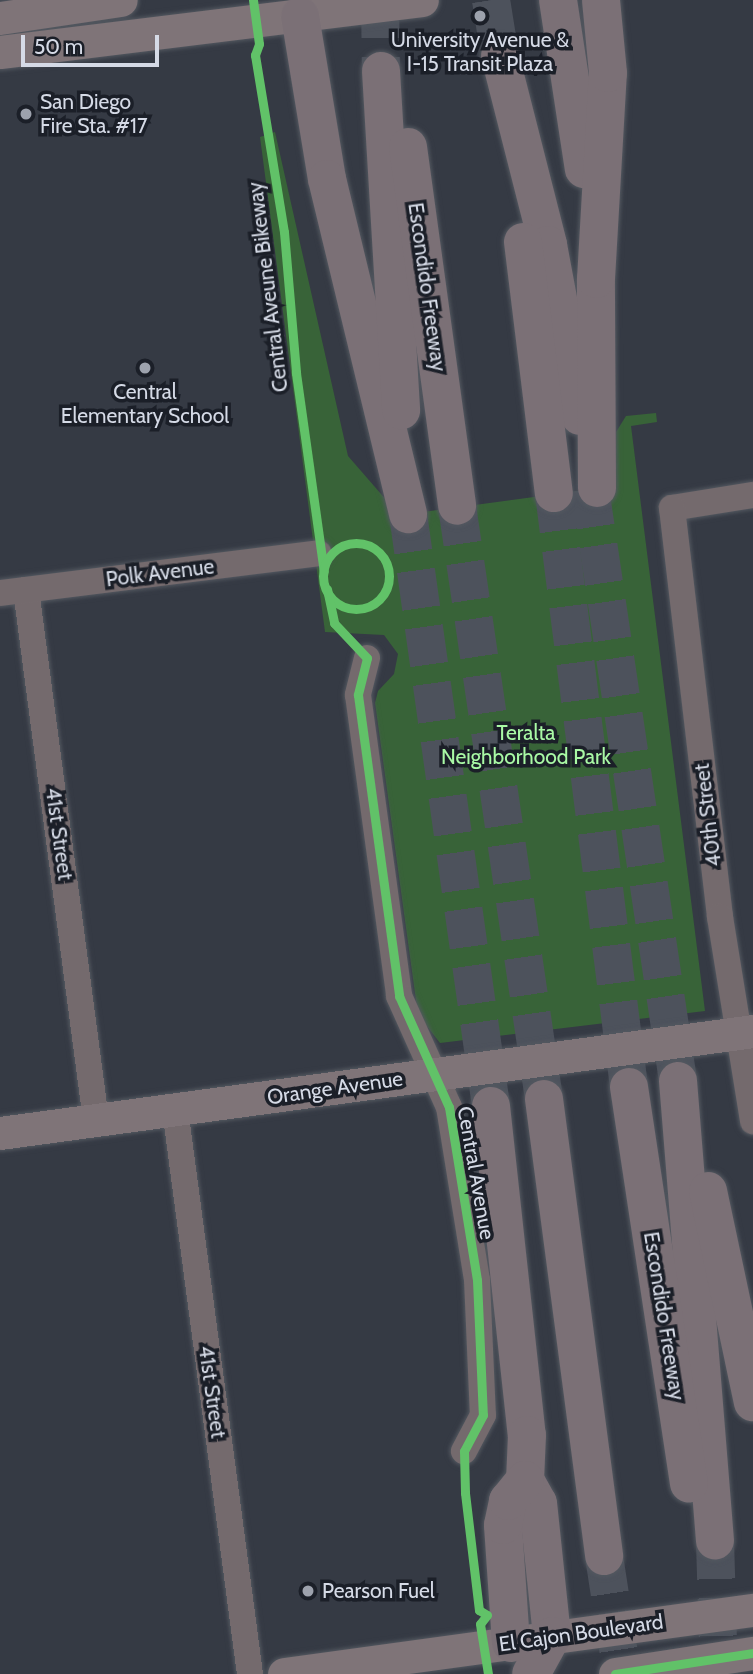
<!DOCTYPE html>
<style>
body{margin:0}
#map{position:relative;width:753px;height:1674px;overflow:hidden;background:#353a44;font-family:Cabin,sans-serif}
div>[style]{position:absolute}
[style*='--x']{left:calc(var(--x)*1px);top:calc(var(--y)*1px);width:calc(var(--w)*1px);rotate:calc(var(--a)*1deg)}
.green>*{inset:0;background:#386338}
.highway-tunnel>*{height:38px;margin-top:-19px;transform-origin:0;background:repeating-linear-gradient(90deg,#4d525c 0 38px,transparent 0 57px)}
.roads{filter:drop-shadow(0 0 2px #535860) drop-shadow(0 0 2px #535860)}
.minor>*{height:26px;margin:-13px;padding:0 13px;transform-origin:13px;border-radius:13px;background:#746a6d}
.major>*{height:33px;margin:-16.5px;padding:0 16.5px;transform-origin:16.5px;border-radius:16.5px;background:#7f7478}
.highway>*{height:38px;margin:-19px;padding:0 19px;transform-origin:19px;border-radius:19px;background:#7b7076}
.cycleway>*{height:9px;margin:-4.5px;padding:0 4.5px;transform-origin:4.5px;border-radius:4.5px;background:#61c268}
.cycleway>.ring{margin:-4.5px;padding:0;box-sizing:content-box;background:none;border:9px solid #61c268;border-radius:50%}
.dots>*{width:19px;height:19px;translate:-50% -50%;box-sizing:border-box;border:4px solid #1b1f28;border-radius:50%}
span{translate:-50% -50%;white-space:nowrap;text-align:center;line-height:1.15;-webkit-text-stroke:7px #1b1f28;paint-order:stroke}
.poi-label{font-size:21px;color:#d5dae6}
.left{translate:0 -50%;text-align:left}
.street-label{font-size:21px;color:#d5dae6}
.park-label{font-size:21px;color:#a9f9a5}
.scale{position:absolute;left:21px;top:35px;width:138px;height:32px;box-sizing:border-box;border:4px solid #d5dae6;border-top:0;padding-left:9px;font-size:21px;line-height:24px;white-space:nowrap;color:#d5dae6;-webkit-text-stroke:5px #1b1f28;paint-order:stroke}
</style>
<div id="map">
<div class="green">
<i style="clip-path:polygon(275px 132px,348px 456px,388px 502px,408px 514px,615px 486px,616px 432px,626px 416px,656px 413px,657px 422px,631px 426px,705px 1011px,440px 1043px,418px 1015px,375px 703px,378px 691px,394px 674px,398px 654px,384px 635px,325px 632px,260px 137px)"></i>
</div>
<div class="highway-tunnel">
<i style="--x:380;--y:0;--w:71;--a:89.2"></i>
<i style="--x:491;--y:0;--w:57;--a:80.9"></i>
<i style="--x:590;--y:489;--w:599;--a:81.54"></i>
<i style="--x:554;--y:493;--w:599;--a:82.8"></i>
<i style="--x:457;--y:506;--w:599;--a:81.65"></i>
<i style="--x:408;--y:514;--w:598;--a:82.02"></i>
<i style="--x:715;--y:1541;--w:133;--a:88.3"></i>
<i style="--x:604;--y:1556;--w:119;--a:81.3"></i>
</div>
<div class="roads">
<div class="minor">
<i style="--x:753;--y:495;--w:82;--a:170.9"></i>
<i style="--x:672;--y:508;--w:412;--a:83.3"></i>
<i style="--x:720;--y:917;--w:207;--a:80.8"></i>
<i style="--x:26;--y:590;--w:535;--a:82.48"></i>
<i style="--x:0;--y:593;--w:321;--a:-7.1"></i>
<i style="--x:367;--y:658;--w:38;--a:104"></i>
<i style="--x:358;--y:695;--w:304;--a:82.2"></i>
<i style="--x:399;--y:996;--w:122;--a:65.8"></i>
<i style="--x:449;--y:1107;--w:175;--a:80.8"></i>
<i style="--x:477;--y:1280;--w:135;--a:87.5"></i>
<i style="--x:483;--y:1415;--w:41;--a:117.8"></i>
<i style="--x:175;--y:1109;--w:570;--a:82.44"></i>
</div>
<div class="major">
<i style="--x:0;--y:18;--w:122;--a:-8.5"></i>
<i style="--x:0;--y:52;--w:425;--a:-7"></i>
<i style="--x:0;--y:1133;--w:760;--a:-7.71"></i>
<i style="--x:284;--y:1674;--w:473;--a:-7.8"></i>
<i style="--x:615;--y:1674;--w:140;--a:-8.7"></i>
</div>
<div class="highway">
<i style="--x:558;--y:0;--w:171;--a:81.3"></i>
<i style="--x:300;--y:16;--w:165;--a:80.6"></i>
<i style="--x:327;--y:179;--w:345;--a:76.4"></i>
<i style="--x:500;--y:56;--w:195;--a:75.7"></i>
<i style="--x:548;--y:245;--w:174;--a:79.4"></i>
<i style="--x:381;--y:71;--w:340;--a:86.6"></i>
<i style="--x:408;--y:147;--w:362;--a:82.2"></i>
<i style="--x:523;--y:242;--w:253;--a:83"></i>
<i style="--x:597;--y:488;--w:209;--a:-90.3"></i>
<i style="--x:596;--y:279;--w:206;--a:-86.7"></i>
<i style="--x:608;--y:73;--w:73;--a:-95.5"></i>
<i style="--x:678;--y:1081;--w:461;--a:85.4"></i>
<i style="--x:629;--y:1087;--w:401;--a:81.4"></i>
<i style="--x:544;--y:1099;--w:461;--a:82.5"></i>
<i style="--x:491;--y:1106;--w:331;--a:83.8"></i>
<i style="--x:527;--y:1435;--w:45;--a:92.5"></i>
<i style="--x:525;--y:1480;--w:26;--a:61"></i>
<i style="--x:538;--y:1503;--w:134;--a:84"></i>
<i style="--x:552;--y:1636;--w:43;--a:118.9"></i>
<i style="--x:708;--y:1191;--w:216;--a:78"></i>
<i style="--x:511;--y:1643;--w:118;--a:-93.9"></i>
<i style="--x:503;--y:1525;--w:25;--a:-78"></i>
<i style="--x:508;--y:1501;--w:27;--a:-51"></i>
</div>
</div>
<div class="cycleway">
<i style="--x:253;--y:0;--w:44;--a:82.2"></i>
<i style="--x:259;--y:44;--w:12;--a:110"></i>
<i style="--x:255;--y:55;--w:179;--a:80.7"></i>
<i style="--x:284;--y:232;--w:142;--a:85.1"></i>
<i style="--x:296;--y:373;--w:200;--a:82"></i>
<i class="ring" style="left:323px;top:543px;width:57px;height:57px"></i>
<i style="--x:327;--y:589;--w:35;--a:78"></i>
<i style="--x:334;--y:623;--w:48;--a:46.7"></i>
<i style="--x:367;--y:658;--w:38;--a:104"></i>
<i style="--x:358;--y:695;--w:304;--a:82.2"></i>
<i style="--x:399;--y:996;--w:122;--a:65.8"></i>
<i style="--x:449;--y:1107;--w:175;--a:80.8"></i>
<i style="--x:477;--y:1280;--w:135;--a:87.5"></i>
<i style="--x:483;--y:1415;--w:41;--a:117.8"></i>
<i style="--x:464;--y:1451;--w:42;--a:88.6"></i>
<i style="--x:465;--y:1493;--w:118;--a:83.2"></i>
<i style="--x:479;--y:1610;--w:9;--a:32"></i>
<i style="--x:487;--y:1615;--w:11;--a:128"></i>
<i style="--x:480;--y:1624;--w:51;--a:80.9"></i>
<i style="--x:615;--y:1674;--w:140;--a:-8.7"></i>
</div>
<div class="dots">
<i style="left:480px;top:16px;background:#9da2ad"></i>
<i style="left:26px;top:114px;background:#9da2ad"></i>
<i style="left:145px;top:368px;background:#9da2ad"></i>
<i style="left:308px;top:1591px;background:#9da2ad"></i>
</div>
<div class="poi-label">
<span style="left:480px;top:52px">University Avenue &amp;<br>I-15 Transit Plaza</span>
<span class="left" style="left:40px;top:114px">San Diego<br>Fire Sta. #17</span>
<span style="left:145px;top:404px">Central<br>Elementary School</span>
<span class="left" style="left:322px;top:1591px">Pearson Fuel</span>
</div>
<div class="street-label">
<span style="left:268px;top:287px;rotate:-97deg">Central Aveune Bikeway</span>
<span style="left:427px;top:287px;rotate:82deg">Escondido Freeway</span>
<span style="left:160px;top:573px;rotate:-7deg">Polk Avenue</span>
<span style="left:708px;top:815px;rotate:-97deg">40th Street</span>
<span style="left:59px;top:834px;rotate:82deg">41st Street</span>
<span style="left:335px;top:1088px;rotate:-8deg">Orange Avenue</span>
<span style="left:476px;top:1173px;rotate:80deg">Central Avenue</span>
<span style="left:664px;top:1316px;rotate:81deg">Escondido Freeway</span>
<span style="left:212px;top:1392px;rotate:82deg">41st Street</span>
<span style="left:581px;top:1633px;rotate:-8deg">El Cajon Boulevard</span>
</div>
<div class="park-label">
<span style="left:526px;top:745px">Teralta<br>Neighborhood Park</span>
</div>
<div class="scale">50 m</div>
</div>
